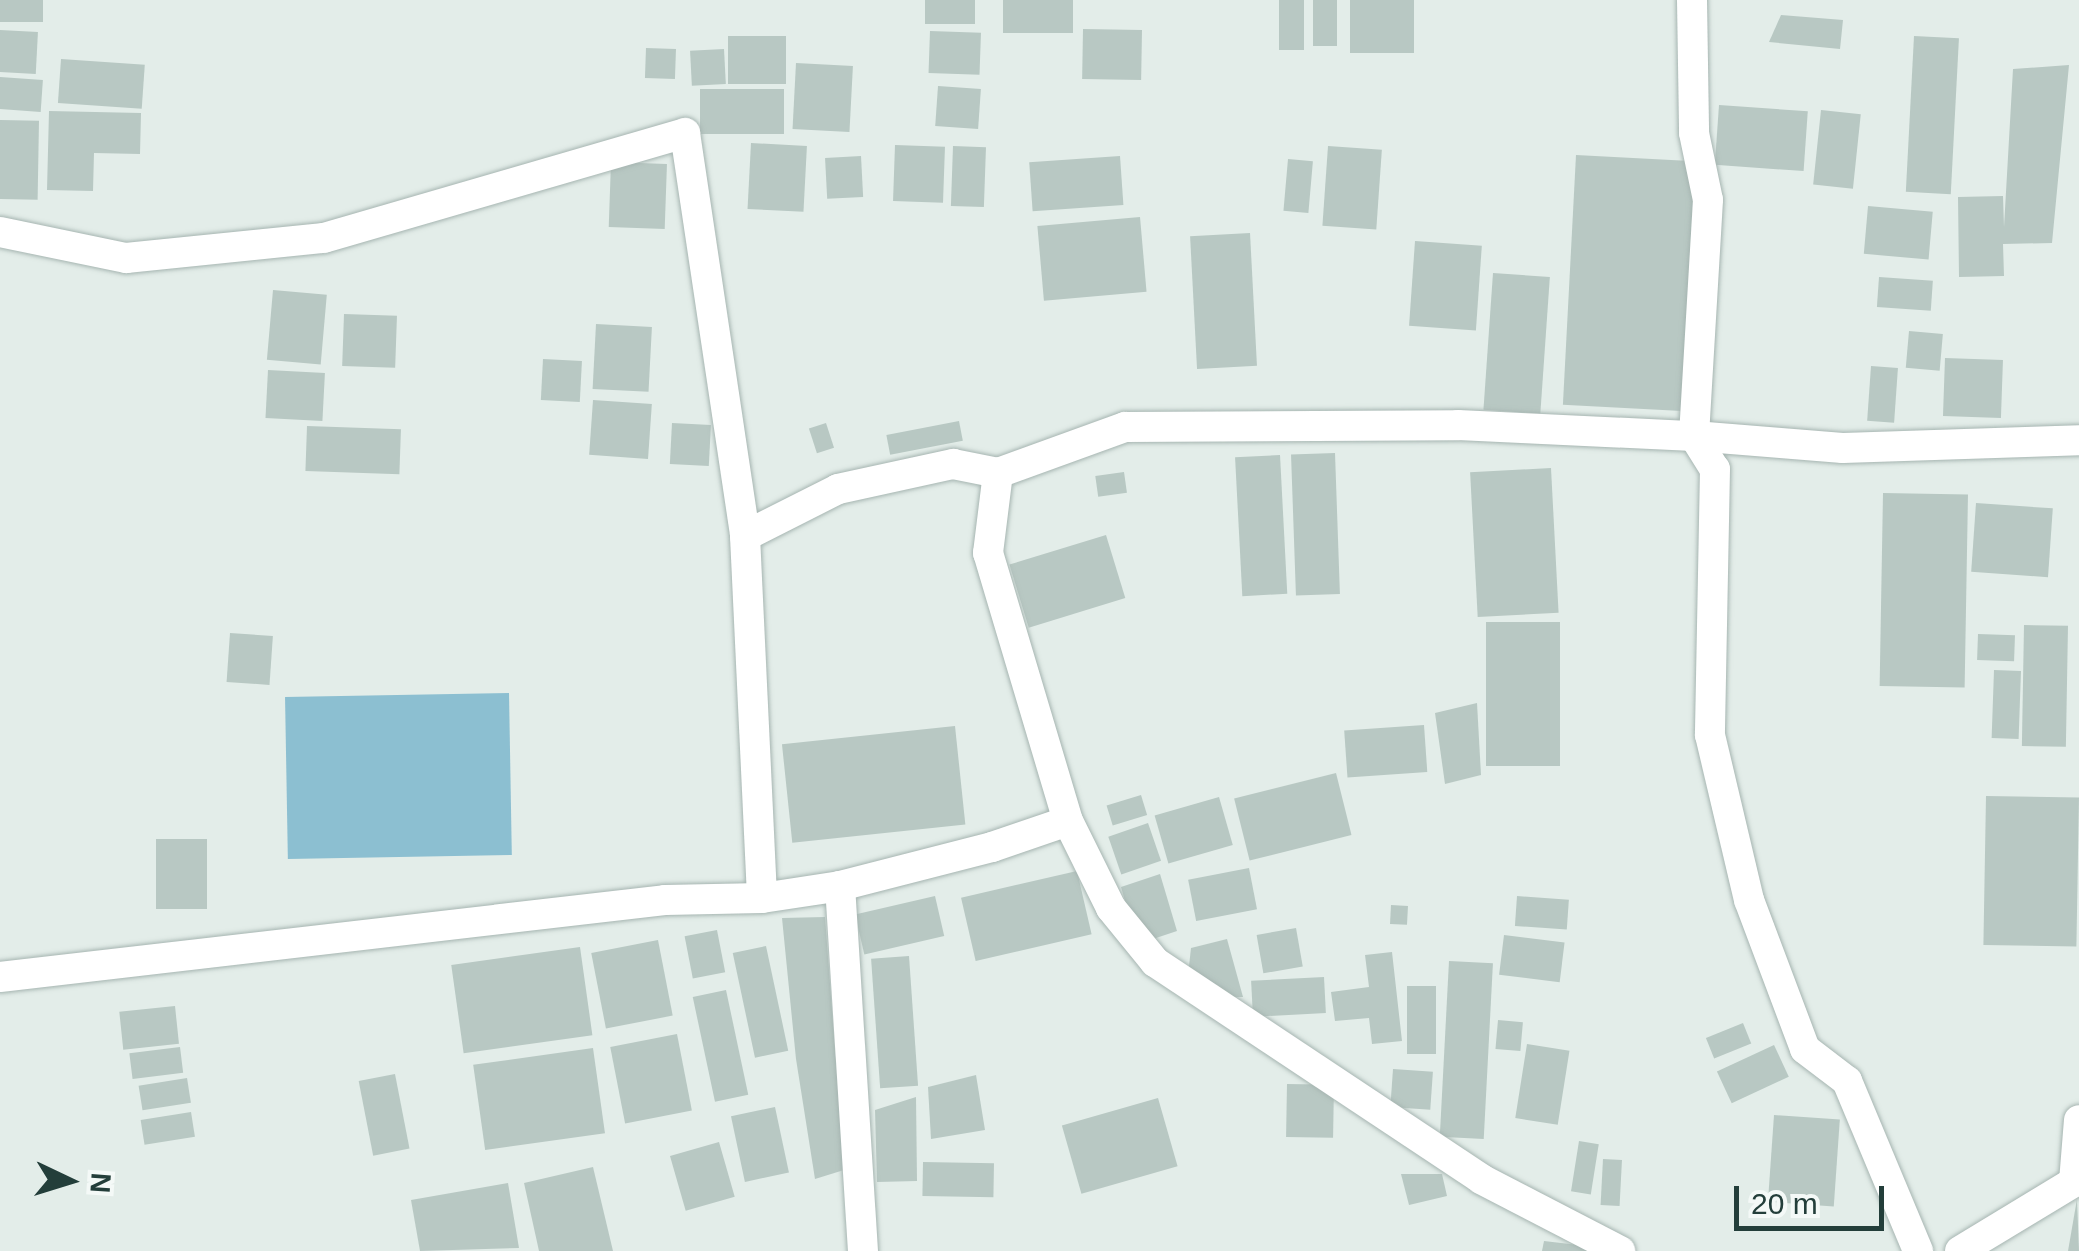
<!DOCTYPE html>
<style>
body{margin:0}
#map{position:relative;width:2079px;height:1251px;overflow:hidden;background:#e3ede9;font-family:Helvetica,sans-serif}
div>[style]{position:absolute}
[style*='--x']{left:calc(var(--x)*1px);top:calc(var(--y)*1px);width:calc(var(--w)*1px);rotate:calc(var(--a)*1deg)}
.water>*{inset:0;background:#8cbfd1;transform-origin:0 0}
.building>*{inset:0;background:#b8c8c3;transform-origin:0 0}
.roads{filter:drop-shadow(0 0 2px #a6b5b1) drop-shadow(0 0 2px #a6b5b1)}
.minor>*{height:30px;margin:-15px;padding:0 15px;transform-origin:15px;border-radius:15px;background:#fff}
span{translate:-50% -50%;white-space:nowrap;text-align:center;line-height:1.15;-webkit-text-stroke:8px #f4f9f7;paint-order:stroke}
.north{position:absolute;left:20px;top:1131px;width:100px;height:100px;-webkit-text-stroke:8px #f4f9f7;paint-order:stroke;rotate:94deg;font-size:28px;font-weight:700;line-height:40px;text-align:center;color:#233e3a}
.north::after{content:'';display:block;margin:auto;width:35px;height:45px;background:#233e3a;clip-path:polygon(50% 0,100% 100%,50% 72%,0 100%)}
.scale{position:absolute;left:1734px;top:1186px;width:150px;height:45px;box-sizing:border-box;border:5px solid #233e3a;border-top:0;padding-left:12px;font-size:30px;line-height:35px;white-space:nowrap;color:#233e3a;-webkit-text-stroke:8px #f4f9f7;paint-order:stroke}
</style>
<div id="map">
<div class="water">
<i style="left:509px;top:693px;width:162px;height:224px;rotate:89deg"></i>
</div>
<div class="building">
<i style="left:0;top:0;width:43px;height:22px"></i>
<i style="left:925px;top:0;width:50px;height:24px"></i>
<i style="left:1003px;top:0;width:70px;height:33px"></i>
<i style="left:1279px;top:0;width:25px;height:50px"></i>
<i style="left:1313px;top:0;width:24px;height:46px"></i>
<i style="left:1350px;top:0;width:64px;height:53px"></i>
<i style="clip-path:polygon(1781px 15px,1843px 20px,1840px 49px,1769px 42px)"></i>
<i style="left:0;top:30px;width:38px;height:42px;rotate:3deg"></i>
<i style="left:1142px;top:30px;width:50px;height:59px;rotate:91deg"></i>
<i style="left:930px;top:31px;width:51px;height:42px;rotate:2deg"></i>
<i style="left:728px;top:36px;width:58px;height:48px"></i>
<i style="left:1914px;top:36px;width:45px;height:156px;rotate:3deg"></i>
<i style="left:646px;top:48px;width:30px;height:30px;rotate:2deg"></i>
<i style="left:724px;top:49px;width:35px;height:34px;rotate:87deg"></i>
<i style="left:61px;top:59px;width:84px;height:44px;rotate:4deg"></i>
<i style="left:796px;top:63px;width:57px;height:66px;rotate:3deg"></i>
<i style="clip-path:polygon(2069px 65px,2052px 243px,2003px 244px,2004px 276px,1959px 277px,1958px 197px,2003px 196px,2004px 227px,2013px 69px)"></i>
<i style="left:0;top:77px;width:43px;height:32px;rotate:4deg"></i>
<i style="left:938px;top:86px;width:43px;height:40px;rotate:4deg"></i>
<i style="left:700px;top:89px;width:84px;height:45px"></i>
<i style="left:1719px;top:105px;width:89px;height:60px;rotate:4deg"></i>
<i style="left:1821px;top:110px;width:40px;height:75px;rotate:6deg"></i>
<i style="clip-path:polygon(49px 111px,141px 113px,140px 154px,94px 153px,93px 191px,47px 190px)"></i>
<i style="left:0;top:120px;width:39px;height:79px;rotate:1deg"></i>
<i style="left:751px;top:143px;width:56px;height:66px;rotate:3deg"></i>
<i style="left:895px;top:145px;width:50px;height:56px;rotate:2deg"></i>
<i style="left:953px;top:146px;width:33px;height:60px;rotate:2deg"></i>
<i style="left:1328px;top:146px;width:54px;height:80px;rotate:4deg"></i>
<i style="left:1576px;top:155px;width:119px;height:250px;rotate:3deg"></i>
<i style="left:861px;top:156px;width:41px;height:36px;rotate:87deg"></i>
<i style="left:1120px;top:156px;width:49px;height:91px;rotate:86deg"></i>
<i style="left:1288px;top:159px;width:25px;height:52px;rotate:5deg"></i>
<i style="left:611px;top:162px;width:56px;height:65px;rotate:2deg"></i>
<i style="left:1868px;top:206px;width:65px;height:48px;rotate:5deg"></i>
<i style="left:1140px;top:217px;width:75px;height:103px;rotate:85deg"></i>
<i style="left:1250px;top:233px;width:133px;height:60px;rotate:87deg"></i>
<i style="left:1415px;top:241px;width:67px;height:85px;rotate:4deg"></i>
<i style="left:1493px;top:273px;width:57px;height:137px;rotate:4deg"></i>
<i style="left:1879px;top:277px;width:54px;height:30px;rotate:4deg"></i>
<i style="left:273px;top:290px;width:54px;height:70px;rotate:5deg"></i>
<i style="left:344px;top:314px;width:53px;height:52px;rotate:2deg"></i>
<i style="left:596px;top:324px;width:56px;height:65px;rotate:3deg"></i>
<i style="left:1909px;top:331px;width:34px;height:37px;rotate:5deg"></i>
<i style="left:1945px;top:358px;width:58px;height:58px;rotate:2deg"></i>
<i style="left:543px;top:359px;width:39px;height:41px;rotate:3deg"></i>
<i style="left:1871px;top:366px;width:27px;height:55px;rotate:4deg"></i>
<i style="left:268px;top:370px;width:57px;height:48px;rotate:3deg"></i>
<i style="left:593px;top:400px;width:59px;height:55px;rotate:4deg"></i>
<i style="left:959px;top:421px;width:20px;height:74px;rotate:79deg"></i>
<i style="left:672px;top:423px;width:39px;height:41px;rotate:3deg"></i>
<i style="left:826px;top:423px;width:26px;height:18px;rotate:72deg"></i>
<i style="left:307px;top:426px;width:94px;height:45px;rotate:2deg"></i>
<i style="left:1335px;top:453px;width:141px;height:44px;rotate:88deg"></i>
<i style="left:1280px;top:455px;width:139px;height:45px;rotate:87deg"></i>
<i style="left:1551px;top:468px;width:145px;height:81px;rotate:87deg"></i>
<i style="left:1124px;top:472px;width:21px;height:29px;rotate:82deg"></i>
<i style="left:1883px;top:493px;width:85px;height:193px;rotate:1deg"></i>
<i style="left:1976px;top:503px;width:77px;height:69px;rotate:4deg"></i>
<i style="left:1106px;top:535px;width:66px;height:101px;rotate:73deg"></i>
<i style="left:1560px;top:622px;width:144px;height:74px;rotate:90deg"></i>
<i style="left:2024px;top:625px;width:44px;height:121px;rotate:1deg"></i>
<i style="left:230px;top:633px;width:43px;height:49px;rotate:4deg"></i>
<i style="left:1978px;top:634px;width:37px;height:26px;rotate:2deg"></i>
<i style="left:1994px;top:670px;width:27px;height:68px;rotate:2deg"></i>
<i style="clip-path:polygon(1477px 703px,1481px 775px,1445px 784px,1435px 713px)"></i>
<i style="left:1424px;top:725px;width:47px;height:80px;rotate:86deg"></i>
<i style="left:955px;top:726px;width:99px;height:174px;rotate:84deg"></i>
<i style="left:1336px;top:773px;width:64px;height:105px;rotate:76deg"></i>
<i style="left:1141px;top:795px;width:21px;height:36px;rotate:73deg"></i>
<i style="left:1986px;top:796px;width:93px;height:149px;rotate:1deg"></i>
<i style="left:1219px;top:797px;width:50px;height:67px;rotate:74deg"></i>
<i style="left:1148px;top:823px;width:40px;height:42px;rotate:71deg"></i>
<i style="left:156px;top:839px;width:51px;height:70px"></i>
<i style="left:1249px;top:868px;width:42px;height:62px;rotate:79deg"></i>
<i style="left:1077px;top:871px;width:65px;height:119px;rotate:77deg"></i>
<i style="clip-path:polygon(1160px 874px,1177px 931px,1153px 939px,1128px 911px,1121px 887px)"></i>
<i style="left:935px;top:896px;width:41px;height:82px;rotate:77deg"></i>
<i style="left:1517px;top:896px;width:52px;height:30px;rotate:4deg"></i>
<i style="left:1391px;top:905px;width:17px;height:19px;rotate:3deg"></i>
<i style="clip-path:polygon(825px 917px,844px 1170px,815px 1179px,796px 1059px,782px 918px)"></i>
<i style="left:1296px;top:928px;width:39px;height:40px;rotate:80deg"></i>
<i style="left:717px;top:930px;width:43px;height:33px;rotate:79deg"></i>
<i style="left:1504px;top:935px;width:61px;height:40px;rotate:7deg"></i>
<i style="clip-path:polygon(1227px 939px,1243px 997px,1224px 997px,1188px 975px,1191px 948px)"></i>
<i style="left:658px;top:940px;width:77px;height:68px;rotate:79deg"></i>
<i style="left:766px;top:946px;width:107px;height:34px;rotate:78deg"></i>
<i style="left:580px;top:947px;width:89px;height:130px;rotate:82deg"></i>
<i style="clip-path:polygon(1392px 952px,1402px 1041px,1372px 1044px,1369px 1018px,1335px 1021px,1331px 992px,1369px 987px,1365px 955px)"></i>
<i style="left:909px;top:956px;width:130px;height:38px;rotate:86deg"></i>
<i style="left:1449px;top:961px;width:44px;height:176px;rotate:3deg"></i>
<i style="left:1324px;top:977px;width:36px;height:73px;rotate:87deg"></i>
<i style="left:1407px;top:986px;width:29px;height:68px"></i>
<i style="left:726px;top:990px;width:107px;height:34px;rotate:78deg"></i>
<i style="left:175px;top:1006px;width:38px;height:56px;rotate:84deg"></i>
<i style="left:1498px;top:1020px;width:25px;height:29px;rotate:5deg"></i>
<i style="left:1743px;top:1023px;width:22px;height:40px;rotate:68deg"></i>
<i style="left:677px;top:1034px;width:78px;height:68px;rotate:79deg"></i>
<i style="left:1527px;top:1044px;width:43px;height:75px;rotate:9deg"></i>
<i style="left:1774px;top:1045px;width:35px;height:63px;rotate:65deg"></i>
<i style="left:180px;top:1047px;width:26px;height:51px;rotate:83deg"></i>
<i style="left:593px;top:1048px;width:86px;height:121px;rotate:82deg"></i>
<i style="left:1393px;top:1069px;width:40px;height:38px;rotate:4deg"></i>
<i style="left:395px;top:1074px;width:76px;height:37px;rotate:79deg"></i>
<i style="clip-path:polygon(976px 1075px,985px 1130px,931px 1139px,928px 1087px)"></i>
<i style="left:187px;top:1078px;width:25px;height:49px;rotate:81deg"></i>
<i style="left:1287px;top:1084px;width:47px;height:53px;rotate:1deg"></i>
<i style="clip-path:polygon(916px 1097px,917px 1181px,877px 1182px,875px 1110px)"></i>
<i style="left:1158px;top:1098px;width:71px;height:100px;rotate:74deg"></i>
<i style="left:775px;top:1107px;width:67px;height:45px;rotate:78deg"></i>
<i style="left:191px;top:1112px;width:25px;height:51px;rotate:81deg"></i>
<i style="left:1774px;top:1115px;width:66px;height:87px;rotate:4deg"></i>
<i style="left:1579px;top:1141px;width:20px;height:51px;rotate:9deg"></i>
<i style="left:719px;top:1142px;width:57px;height:51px;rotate:74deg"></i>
<i style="left:1603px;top:1159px;width:19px;height:46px;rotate:3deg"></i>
<i style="left:923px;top:1162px;width:71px;height:34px;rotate:1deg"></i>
<i style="clip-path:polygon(593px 1167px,613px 1251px,539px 1251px,524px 1183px)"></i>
<i style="clip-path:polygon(1401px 1174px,1442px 1174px,1447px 1196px,1409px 1205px)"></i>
<i style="clip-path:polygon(508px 1183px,519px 1248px,420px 1251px,411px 1200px)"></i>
<i style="clip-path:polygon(2077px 1199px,2079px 1251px,2068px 1251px)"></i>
<i style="clip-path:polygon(1544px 1241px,1595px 1247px,1594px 1251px,1542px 1251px)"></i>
</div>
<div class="roads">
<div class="minor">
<i style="--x:1692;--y:0;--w:133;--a:89.1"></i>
<i style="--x:1694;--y:133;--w:68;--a:78.2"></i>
<i style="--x:1708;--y:200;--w:236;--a:93.4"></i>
<i style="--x:1694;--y:436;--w:39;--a:58"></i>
<i style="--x:1715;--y:469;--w:266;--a:91.1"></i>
<i style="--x:1710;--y:735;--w:170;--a:76.7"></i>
<i style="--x:1749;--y:900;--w:159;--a:69.4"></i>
<i style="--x:1805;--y:1049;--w:53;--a:37.3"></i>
<i style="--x:1847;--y:1081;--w:184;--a:67.3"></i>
<i style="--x:0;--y:232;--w:129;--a:11.7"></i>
<i style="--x:126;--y:258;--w:199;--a:-5.8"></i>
<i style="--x:324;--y:238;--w:376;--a:-16.2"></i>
<i style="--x:685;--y:133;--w:407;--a:81.5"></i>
<i style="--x:745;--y:536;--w:104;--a:-26.8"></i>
<i style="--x:838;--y:489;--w:118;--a:-12.3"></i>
<i style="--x:953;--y:464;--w:46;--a:11.3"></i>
<i style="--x:745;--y:536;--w:362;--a:87.3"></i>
<i style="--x:1068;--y:821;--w:97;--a:63.7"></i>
<i style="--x:1111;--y:908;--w:70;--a:50.8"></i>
<i style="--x:1155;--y:962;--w:392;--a:33.6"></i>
<i style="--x:1481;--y:1179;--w:157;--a:27.4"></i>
<i style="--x:840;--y:886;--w:366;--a:86.4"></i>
<i style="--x:0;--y:977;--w:669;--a:-6.6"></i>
<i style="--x:665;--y:900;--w:97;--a:-1.2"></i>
<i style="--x:762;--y:898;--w:79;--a:-8.7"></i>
<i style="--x:840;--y:886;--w:157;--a:-14.4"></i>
<i style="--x:992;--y:847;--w:80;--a:-18.9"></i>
<i style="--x:1068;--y:821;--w:280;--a:-106.6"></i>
<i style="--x:988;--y:553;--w:81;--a:-82.9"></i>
<i style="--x:998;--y:473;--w:135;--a:-19.9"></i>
<i style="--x:1125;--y:427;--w:333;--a:-0.3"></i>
<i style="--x:1458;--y:425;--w:236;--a:2.7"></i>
<i style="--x:1694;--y:436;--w:149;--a:4.6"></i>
<i style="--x:1843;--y:448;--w:236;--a:-1.9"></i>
<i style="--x:1960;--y:1251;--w:133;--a:-31.2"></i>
<i style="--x:2074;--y:1182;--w:62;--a:-85.4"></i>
</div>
</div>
<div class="north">N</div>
<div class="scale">20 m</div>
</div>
